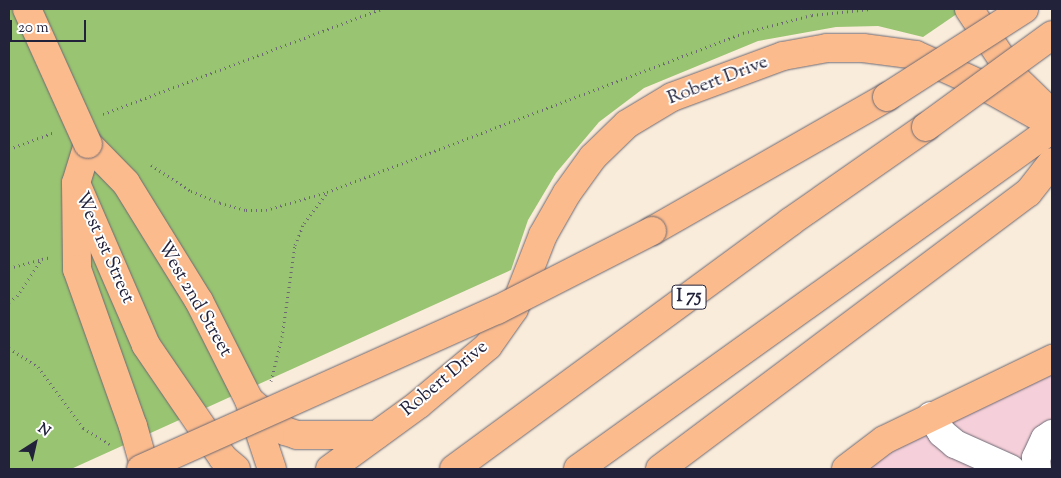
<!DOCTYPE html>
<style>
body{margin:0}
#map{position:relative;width:1061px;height:478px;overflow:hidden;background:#f9ecdb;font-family:"Sorts Mill Goudy",serif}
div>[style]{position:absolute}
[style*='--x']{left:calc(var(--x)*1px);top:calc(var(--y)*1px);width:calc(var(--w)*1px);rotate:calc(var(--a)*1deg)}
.built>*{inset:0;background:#f5cfd9}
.green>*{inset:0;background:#99c471}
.path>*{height:3px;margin-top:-1.5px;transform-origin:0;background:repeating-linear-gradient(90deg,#6d6973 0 1px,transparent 0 5px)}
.roads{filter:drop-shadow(0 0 1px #6d6973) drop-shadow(0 0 1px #6d6973)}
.minor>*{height:28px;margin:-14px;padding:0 14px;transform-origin:14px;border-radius:14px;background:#fff}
.major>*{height:28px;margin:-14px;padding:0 14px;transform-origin:14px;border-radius:14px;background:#fbbb8d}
.highway>*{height:28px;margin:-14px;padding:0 14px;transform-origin:14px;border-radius:14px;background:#fbbb8d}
.bridges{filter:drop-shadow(0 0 1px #6d6973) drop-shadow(0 0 1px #6d6973)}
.major-bridge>*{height:28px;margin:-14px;padding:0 14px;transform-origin:14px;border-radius:14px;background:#fbbb8d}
.highway-bridge>*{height:28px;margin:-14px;padding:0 14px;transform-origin:14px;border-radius:14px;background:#fbbb8d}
span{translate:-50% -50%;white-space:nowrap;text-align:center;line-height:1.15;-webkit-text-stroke:4px #fff;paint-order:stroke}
.shield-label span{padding:1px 4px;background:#fff;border:1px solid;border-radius:4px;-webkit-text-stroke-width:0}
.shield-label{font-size:18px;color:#22223b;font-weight:700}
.street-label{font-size:19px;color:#22223b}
.frame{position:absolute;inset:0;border:10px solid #22223b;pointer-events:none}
.north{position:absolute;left:10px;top:418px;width:50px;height:50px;-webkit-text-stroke:4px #fff;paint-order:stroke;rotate:35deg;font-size:14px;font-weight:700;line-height:20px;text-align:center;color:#22223b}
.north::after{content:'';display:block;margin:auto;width:18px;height:22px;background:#22223b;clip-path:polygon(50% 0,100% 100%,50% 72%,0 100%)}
.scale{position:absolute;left:10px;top:20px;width:76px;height:22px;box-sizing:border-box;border:2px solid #22223b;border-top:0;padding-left:6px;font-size:15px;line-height:18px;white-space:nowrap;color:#22223b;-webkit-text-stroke:4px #fff;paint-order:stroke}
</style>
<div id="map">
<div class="built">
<i style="clip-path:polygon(1052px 373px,1052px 469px,858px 469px,891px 445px)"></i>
</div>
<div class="green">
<i style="clip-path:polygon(9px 9px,964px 9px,923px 37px,878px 26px,836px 27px,758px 41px,644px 88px,599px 122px,556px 173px,528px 220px,511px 270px,71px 469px,9px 469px)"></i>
</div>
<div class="path">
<i style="--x:103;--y:114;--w:297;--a:-20.7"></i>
<i style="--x:9;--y:149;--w:49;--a:-20.3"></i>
<i style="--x:151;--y:165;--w:48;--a:33"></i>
<i style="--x:191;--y:191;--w:31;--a:22"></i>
<i style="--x:220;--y:203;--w:27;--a:15"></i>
<i style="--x:246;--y:210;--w:20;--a:0"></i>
<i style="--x:266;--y:210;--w:64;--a:-16.4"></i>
<i style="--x:327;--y:192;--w:445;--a:-20.9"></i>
<i style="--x:743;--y:33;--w:71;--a:-14.6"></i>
<i style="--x:812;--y:15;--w:59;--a:-5.8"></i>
<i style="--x:9;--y:268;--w:34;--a:-15"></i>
<i style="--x:9;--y:302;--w:10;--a:-37"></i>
<i style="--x:17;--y:296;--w:45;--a:-56"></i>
<i style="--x:42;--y:259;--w:10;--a:-11"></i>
<i style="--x:9;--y:348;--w:35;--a:33"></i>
<i style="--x:38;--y:367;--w:76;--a:53.6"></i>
<i style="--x:83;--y:428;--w:31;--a:31"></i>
<i style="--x:271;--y:381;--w:45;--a:-76"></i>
<i style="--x:282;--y:337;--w:93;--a:-82"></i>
<i style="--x:295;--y:245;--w:24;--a:-68"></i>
<i style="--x:304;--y:223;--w:39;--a:-53"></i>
</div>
<div class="roads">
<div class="minor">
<i style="--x:931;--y:416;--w:20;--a:57"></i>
<i style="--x:942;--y:433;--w:17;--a:40"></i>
<i style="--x:955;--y:444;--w:61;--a:24.1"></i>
<i style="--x:1037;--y:469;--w:11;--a:-95"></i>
<i style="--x:1036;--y:458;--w:21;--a:-65"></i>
<i style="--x:1045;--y:439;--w:9;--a:-36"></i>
</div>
<div class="major">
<i style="--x:969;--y:9;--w:82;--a:56.5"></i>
<i style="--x:1014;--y:77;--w:49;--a:44.2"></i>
<i style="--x:251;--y:402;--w:45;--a:40.5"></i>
<i style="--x:285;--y:431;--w:13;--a:18"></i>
<i style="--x:297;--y:435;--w:79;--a:0"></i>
<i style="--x:236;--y:469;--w:17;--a:-140"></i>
<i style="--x:223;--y:458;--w:137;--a:-124.3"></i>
<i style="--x:146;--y:345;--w:176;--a:-113.4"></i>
<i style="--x:76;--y:183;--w:41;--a:-72.9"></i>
<i style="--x:88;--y:144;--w:54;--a:45.7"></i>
<i style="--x:126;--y:183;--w:139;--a:58.3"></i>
<i style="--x:199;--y:301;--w:111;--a:63.2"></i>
<i style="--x:249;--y:400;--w:73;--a:71.6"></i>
<i style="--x:330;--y:469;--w:110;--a:-36.1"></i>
<i style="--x:419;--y:404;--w:90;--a:-40"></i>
<i style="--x:488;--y:346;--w:45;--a:-54.9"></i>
<i style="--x:514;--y:309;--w:79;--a:-68.6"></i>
<i style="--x:543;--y:235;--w:48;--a:-60.3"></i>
<i style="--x:567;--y:193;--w:44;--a:-54.2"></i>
<i style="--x:593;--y:157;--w:47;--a:-44.1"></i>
<i style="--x:627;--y:124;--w:52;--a:-31"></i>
<i style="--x:672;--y:97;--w:118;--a:-20.3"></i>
<i style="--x:783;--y:56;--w:45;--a:-10.3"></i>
<i style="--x:827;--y:48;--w:36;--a:0"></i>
<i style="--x:863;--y:48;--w:53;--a:7.5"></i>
<i style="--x:916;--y:55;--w:75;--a:24.5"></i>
<i style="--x:984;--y:86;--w:78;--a:29.2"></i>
<i style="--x:846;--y:469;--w:48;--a:-37.3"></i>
<i style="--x:884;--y:440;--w:187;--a:-25.7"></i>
</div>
<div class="highway">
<i style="--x:76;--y:183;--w:86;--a:89.3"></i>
<i style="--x:77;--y:269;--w:167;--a:70.4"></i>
<i style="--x:133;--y:426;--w:45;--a:74.4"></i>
<i style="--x:652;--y:231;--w:271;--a:-29.7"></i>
<i style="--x:454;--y:469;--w:417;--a:-36.3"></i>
<i style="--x:790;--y:222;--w:166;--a:-34.9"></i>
<i style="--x:578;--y:469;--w:583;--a:-35.65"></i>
<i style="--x:660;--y:469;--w:460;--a:-36.9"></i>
<i style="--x:1028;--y:193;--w:39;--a:-52"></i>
</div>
</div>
<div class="bridges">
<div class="major-bridge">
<i style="--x:27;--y:9;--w:148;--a:65.7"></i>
</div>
<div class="highway-bridge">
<i style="--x:887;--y:97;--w:163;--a:-32.7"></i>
<i style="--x:926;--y:127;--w:156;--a:-36.1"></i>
<i style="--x:141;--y:469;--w:390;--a:-24.1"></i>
<i style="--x:497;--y:310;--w:174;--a:-27"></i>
</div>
</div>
<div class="shield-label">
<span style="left:689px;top:297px">I 75</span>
</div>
<div class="street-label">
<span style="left:718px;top:81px;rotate:-21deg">Robert Drive</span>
<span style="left:104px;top:248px;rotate:66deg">West 1st Street</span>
<span style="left:194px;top:299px;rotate:60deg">West 2nd Street</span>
<span style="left:445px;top:379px;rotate:-40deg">Robert Drive</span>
</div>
<div class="frame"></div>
<div class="north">N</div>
<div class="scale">20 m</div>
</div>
